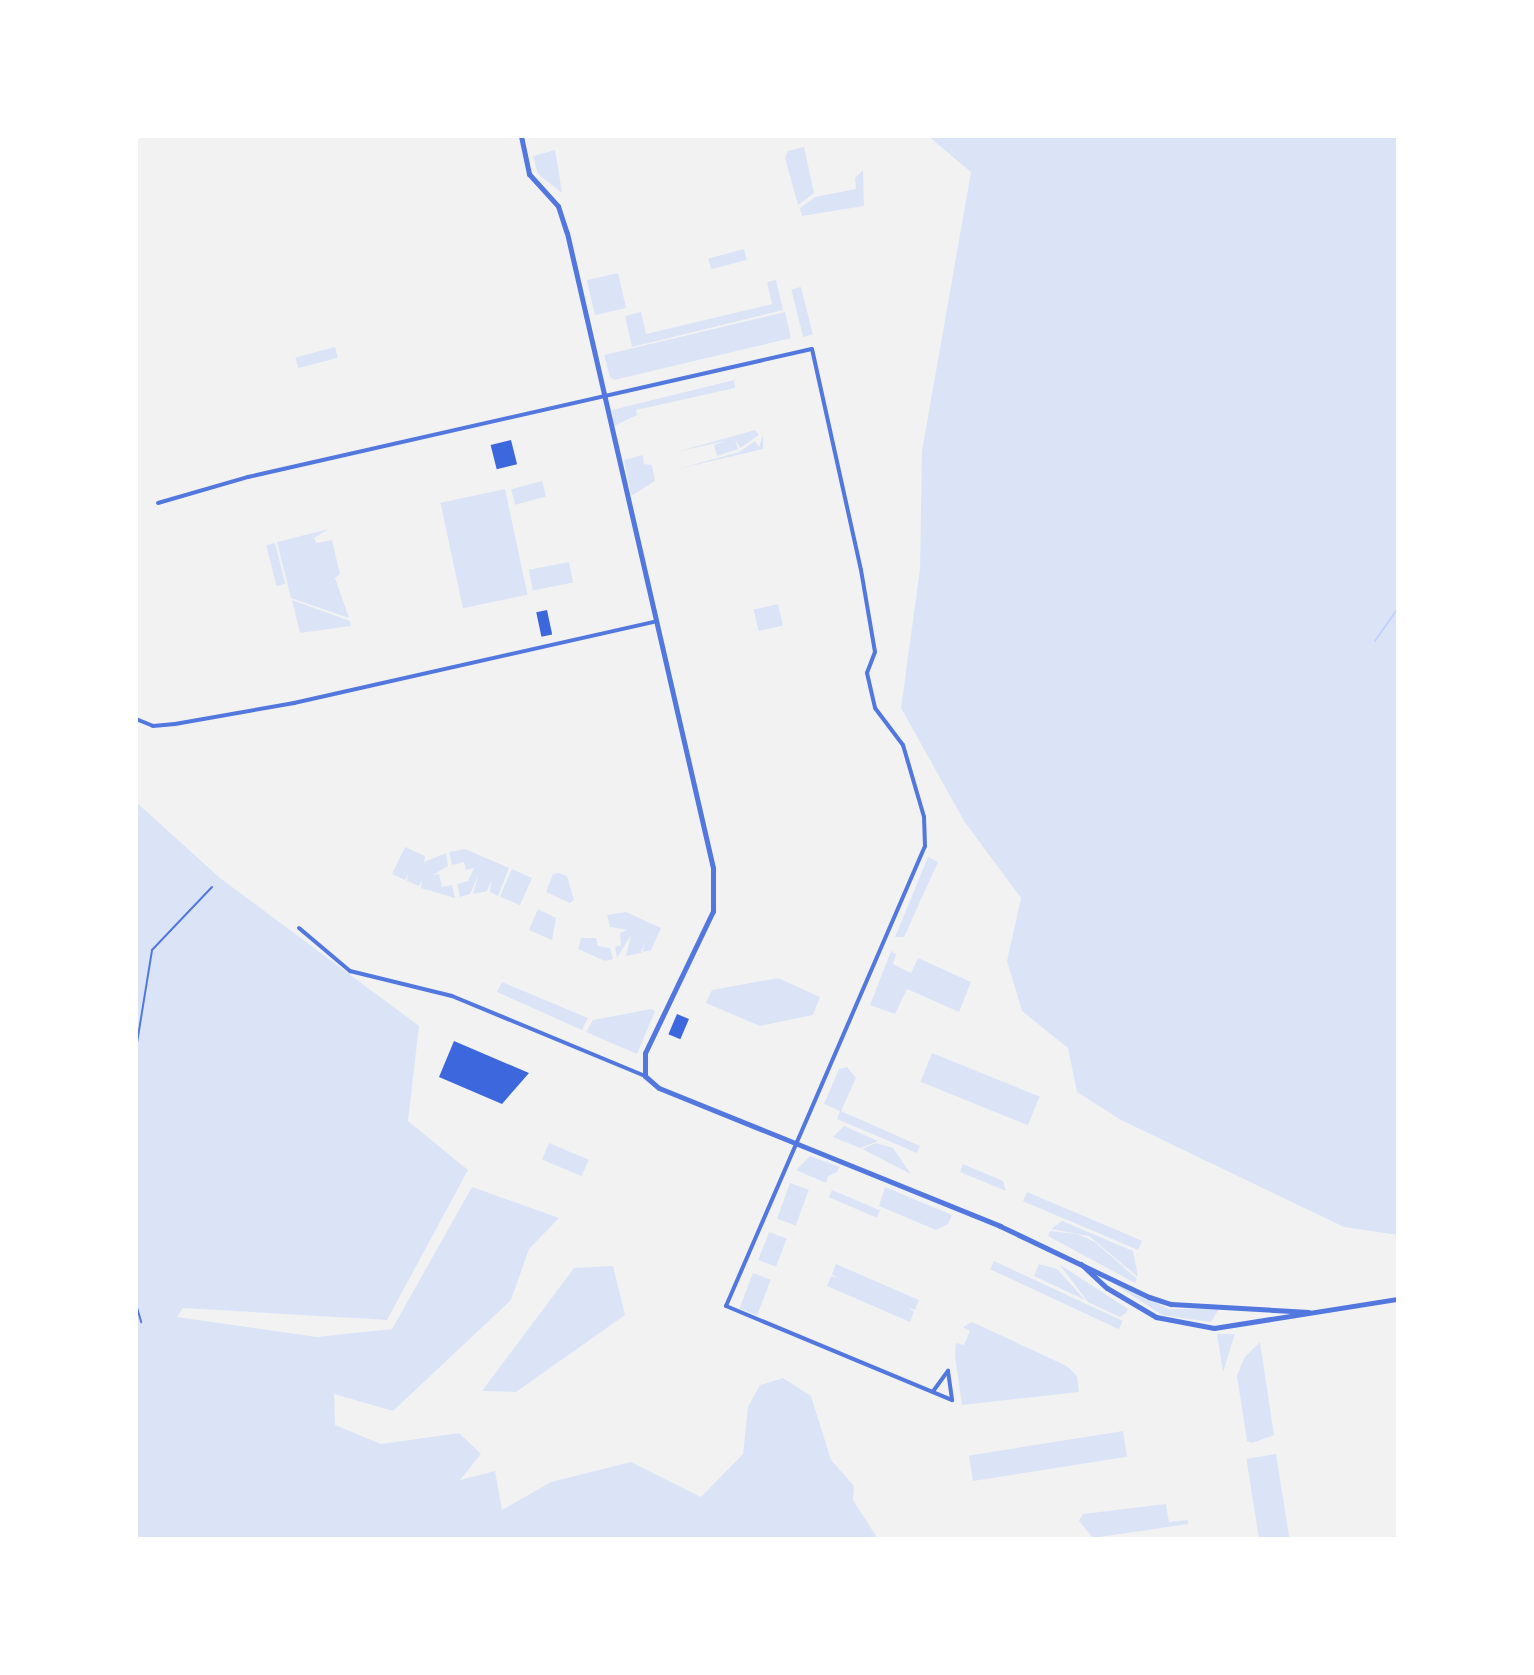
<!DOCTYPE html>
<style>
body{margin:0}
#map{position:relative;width:1534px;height:1675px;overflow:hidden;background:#f2f2f2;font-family:Commissioner,sans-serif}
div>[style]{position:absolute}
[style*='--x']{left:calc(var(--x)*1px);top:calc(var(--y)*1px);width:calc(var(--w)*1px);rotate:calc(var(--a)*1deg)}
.green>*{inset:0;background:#dbe4f7;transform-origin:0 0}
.stream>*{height:2px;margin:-1px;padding:0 1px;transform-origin:1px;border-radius:1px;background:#bfd3fe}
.building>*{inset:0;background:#3d67dc;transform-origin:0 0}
.service>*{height:2px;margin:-1px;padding:0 1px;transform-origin:1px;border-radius:1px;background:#5277de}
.minor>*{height:4px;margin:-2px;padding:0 2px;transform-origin:2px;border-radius:2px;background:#5277de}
.tertiary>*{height:5px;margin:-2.5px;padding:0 2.5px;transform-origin:2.5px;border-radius:2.5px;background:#5277de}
span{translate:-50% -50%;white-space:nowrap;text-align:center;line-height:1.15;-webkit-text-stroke:8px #fff;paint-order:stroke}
.frame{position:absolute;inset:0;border:138px solid #fff;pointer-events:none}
</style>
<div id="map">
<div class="green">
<i style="clip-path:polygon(928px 136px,1398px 136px,1398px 1235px,1344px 1227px,1121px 1120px,1077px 1092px,1068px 1048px,1022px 1011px,1007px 961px,1021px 898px,964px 821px,901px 708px,920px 569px,922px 451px,971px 172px)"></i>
<i style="clip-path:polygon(804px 147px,814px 193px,798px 205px,785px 158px,788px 151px)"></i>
<i style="clip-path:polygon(555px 150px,559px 173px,562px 193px,538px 174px,533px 156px)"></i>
<i style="clip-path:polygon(863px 170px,864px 206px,802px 216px,800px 208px,815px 197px,856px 189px,855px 178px)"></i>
<i style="left:744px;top:249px;width:11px;height:37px;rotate:75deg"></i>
<i style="left:618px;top:273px;width:36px;height:32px;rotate:77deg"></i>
<i style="clip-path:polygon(776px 280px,783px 310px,632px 347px,625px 316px,641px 312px,646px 334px,772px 304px,767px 282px)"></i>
<i style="left:801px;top:287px;width:49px;height:10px;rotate:76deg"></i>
<i style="clip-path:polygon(785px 312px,791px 338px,614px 380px,610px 377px,604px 355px)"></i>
<i style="left:335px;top:347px;width:11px;height:41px;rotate:75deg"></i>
<i style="clip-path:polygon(734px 380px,735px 388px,636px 410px,637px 415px,614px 426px,612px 410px)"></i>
<i style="clip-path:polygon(755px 430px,759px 435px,740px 448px,735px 439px,738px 449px,717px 456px,714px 445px,725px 441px,676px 452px)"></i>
<i style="clip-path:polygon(763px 435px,763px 449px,678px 469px,739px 452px,755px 441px,759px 447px)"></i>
<i style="clip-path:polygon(643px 455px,644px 464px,652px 465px,655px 481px,631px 496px,624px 460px)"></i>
<i style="left:542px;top:481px;width:16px;height:32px;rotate:75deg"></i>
<i style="left:505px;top:489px;width:108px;height:66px;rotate:78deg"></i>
<i style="clip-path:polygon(329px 529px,314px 538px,316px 543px,332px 540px,340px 574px,335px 578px,349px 618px,291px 598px,277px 542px)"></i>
<i style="left:275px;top:543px;width:42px;height:9px;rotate:76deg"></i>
<i style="left:569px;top:562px;width:21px;height:41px;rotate:79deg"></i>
<i style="clip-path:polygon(292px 600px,350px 621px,351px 626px,300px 633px)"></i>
<i style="left:778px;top:604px;width:22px;height:25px;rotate:77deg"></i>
<i style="clip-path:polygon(136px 802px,220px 878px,419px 1026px,408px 1121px,468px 1170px,387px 1320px,183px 1308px,177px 1317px,317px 1337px,392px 1329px,472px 1187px,559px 1218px,529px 1249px,511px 1300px,393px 1411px,334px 1394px,335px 1425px,381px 1444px,459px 1433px,481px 1454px,460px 1480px,495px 1471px,502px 1510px,551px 1482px,631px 1462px,701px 1497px,743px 1454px,748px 1407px,760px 1385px,783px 1378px,811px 1396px,831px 1460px,854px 1486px,853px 1500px,878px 1539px,136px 1539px)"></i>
<i style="clip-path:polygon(405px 847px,425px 856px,424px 862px,446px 853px,448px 866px,433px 875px,439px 874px,442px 887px,452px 885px,455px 898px,421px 888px,422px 880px,419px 886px,407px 881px,408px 874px,405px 880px,392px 874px)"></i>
<i style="clip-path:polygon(465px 849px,509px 868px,498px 896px,490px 892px,491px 881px,487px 891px,473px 894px,478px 876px,470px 894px,460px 897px,457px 884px,468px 881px,474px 868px,466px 870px,464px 862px,452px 865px,449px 852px)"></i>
<i style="clip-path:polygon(928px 857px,938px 862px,904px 937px,895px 937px)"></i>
<i style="left:512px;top:869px;width:22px;height:30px;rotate:24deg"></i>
<i style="clip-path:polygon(559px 873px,567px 876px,574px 900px,570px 903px,546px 892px,553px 874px)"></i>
<i style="clip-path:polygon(538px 909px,556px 918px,552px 940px,529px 930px)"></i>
<i style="clip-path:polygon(626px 912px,661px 928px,651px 950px,643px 952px,645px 941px,641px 953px,626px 956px,631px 935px,617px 958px,615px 947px,621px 945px,620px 933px,627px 930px,610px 927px,607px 915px)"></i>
<i style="clip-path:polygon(581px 938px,596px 938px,598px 946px,610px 948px,613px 959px,605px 961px,578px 949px)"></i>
<i style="clip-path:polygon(891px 951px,896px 954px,893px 964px,911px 973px,918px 958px,971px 982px,959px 1012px,907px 989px,895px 1014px,870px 1005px)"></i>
<i style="clip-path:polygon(778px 978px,820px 997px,813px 1015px,760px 1026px,706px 1003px,712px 990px)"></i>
<i style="clip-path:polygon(502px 982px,588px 1018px,582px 1030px,497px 992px)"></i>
<i style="clip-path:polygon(651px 1009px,655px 1011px,637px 1054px,586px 1032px,593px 1020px)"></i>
<i style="left:932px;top:1053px;width:116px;height:31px;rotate:22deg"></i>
<i style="clip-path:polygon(847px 1067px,856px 1078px,841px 1111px,920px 1146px,917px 1153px,837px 1119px,840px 1111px,824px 1104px,839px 1069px)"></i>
<i style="clip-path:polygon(844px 1126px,878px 1141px,860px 1148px,833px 1137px)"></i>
<i style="left:549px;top:1143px;width:43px;height:18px;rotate:23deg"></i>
<i style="clip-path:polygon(876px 1143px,893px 1148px,911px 1174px,862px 1149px)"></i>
<i style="clip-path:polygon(810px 1156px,840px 1167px,837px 1172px,828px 1176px,826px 1183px,796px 1170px)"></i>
<i style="clip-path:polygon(963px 1164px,1003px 1181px,1006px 1191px,960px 1172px)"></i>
<i style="left:790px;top:1183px;width:20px;height:38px;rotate:20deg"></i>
<i style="clip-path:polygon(885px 1187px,952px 1215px,948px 1224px,936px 1230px,879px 1206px)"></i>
<i style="left:832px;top:1190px;width:52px;height:8px;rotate:23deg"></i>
<i style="left:1027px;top:1192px;width:125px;height:10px;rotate:23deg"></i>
<i style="clip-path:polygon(1062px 1221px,1133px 1251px,1138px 1277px,1089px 1236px,1051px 1229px)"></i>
<i style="clip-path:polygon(1050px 1231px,1077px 1234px,1095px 1242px,1137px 1279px,1135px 1283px,1048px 1236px)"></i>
<i style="left:769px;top:1232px;width:19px;height:30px;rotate:21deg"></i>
<i style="left:994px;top:1261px;width:142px;height:9px;rotate:25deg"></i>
<i style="clip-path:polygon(836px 1264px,919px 1300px,915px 1310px,909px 1308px,914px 1312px,910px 1322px,827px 1286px,831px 1276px,837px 1278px,832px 1274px)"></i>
<i style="clip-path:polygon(1039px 1264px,1057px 1269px,1085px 1300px,1034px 1276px)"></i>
<i style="clip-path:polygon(1059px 1264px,1128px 1309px,1126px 1313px,1120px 1317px,1088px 1302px)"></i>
<i style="clip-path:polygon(613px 1266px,625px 1315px,516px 1392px,482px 1391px,574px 1268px)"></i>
<i style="left:753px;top:1273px;width:19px;height:38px;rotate:21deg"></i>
<i style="clip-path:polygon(1105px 1278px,1169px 1309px,1219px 1309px,1211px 1322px,1162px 1315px)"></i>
<i style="clip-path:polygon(972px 1322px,1067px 1366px,1077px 1376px,1079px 1392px,962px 1405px,955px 1356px,956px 1343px,964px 1345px,970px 1331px,963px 1327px)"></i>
<i style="clip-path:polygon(1217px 1334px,1235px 1334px,1223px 1372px)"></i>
<i style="clip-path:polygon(1260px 1342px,1274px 1435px,1252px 1443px,1247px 1441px,1237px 1376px,1244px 1358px)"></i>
<i style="left:1123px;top:1431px;width:26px;height:156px;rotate:81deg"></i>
<i style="left:1276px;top:1454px;width:86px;height:30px;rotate:81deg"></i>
<i style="clip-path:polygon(1166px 1504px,1169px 1522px,1188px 1520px,1188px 1524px,1093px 1538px,1079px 1521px,1083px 1514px)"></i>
</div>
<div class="stream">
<i style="--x:1375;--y:641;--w:40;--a:-55.1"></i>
</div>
<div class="building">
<i style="left:511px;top:440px;width:25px;height:21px;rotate:76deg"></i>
<i style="left:547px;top:610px;width:25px;height:11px;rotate:78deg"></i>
<i style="left:677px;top:1014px;width:13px;height:22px;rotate:23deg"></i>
<i style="clip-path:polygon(454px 1041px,529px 1073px,502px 1104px,439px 1077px)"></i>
</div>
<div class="service">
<i style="--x:136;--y:1049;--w:100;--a:-80.8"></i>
<i style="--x:152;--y:950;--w:87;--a:-46.4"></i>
<i style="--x:136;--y:1304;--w:19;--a:74"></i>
</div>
<div class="minor">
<i style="--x:158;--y:503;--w:94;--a:-16.1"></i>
<i style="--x:248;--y:477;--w:578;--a:-12.79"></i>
<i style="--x:812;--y:349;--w:226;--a:77.5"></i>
<i style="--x:861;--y:570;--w:83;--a:80.3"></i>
<i style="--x:875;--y:652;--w:22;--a:111"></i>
<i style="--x:867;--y:673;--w:36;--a:77"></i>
<i style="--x:875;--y:708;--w:46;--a:52.9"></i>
<i style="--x:903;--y:745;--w:75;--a:73.7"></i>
<i style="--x:924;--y:817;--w:29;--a:88"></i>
<i style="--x:925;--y:846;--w:501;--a:113.39"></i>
<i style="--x:726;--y:1306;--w:245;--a:22.6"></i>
<i style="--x:136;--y:719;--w:18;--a:22"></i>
<i style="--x:153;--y:726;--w:22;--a:-5"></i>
<i style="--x:175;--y:724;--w:121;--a:-10"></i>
<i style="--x:294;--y:703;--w:369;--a:-12.7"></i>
<i style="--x:299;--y:928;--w:67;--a:40.1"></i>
<i style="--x:350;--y:971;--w:105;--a:13.8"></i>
<i style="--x:452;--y:996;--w:209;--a:22.5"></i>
<i style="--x:948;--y:1371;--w:29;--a:82"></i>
<i style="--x:934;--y:1390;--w:24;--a:-54"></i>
</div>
<div class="tertiary">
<i style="--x:521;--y:136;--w:39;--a:78"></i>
<i style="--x:529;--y:174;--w:43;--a:47.8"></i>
<i style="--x:558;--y:206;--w:28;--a:72"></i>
<i style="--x:567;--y:233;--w:652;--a:77.05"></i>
<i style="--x:713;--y:868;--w:43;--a:90"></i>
<i style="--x:713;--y:911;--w:157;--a:115.6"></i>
<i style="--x:645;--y:1053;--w:23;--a:90"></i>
<i style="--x:645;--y:1076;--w:18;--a:41"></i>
<i style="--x:659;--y:1088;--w:368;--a:22"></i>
<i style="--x:1000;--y:1226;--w:165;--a:25.5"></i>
<i style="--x:1149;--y:1297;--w:23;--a:18"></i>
<i style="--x:1171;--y:1304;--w:138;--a:3.3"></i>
<i style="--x:1081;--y:1264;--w:35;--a:43"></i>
<i style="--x:1107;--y:1288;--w:57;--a:30.6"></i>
<i style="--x:1156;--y:1317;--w:59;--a:10.7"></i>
<i style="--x:1214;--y:1328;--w:186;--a:-9"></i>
</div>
<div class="frame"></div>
</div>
